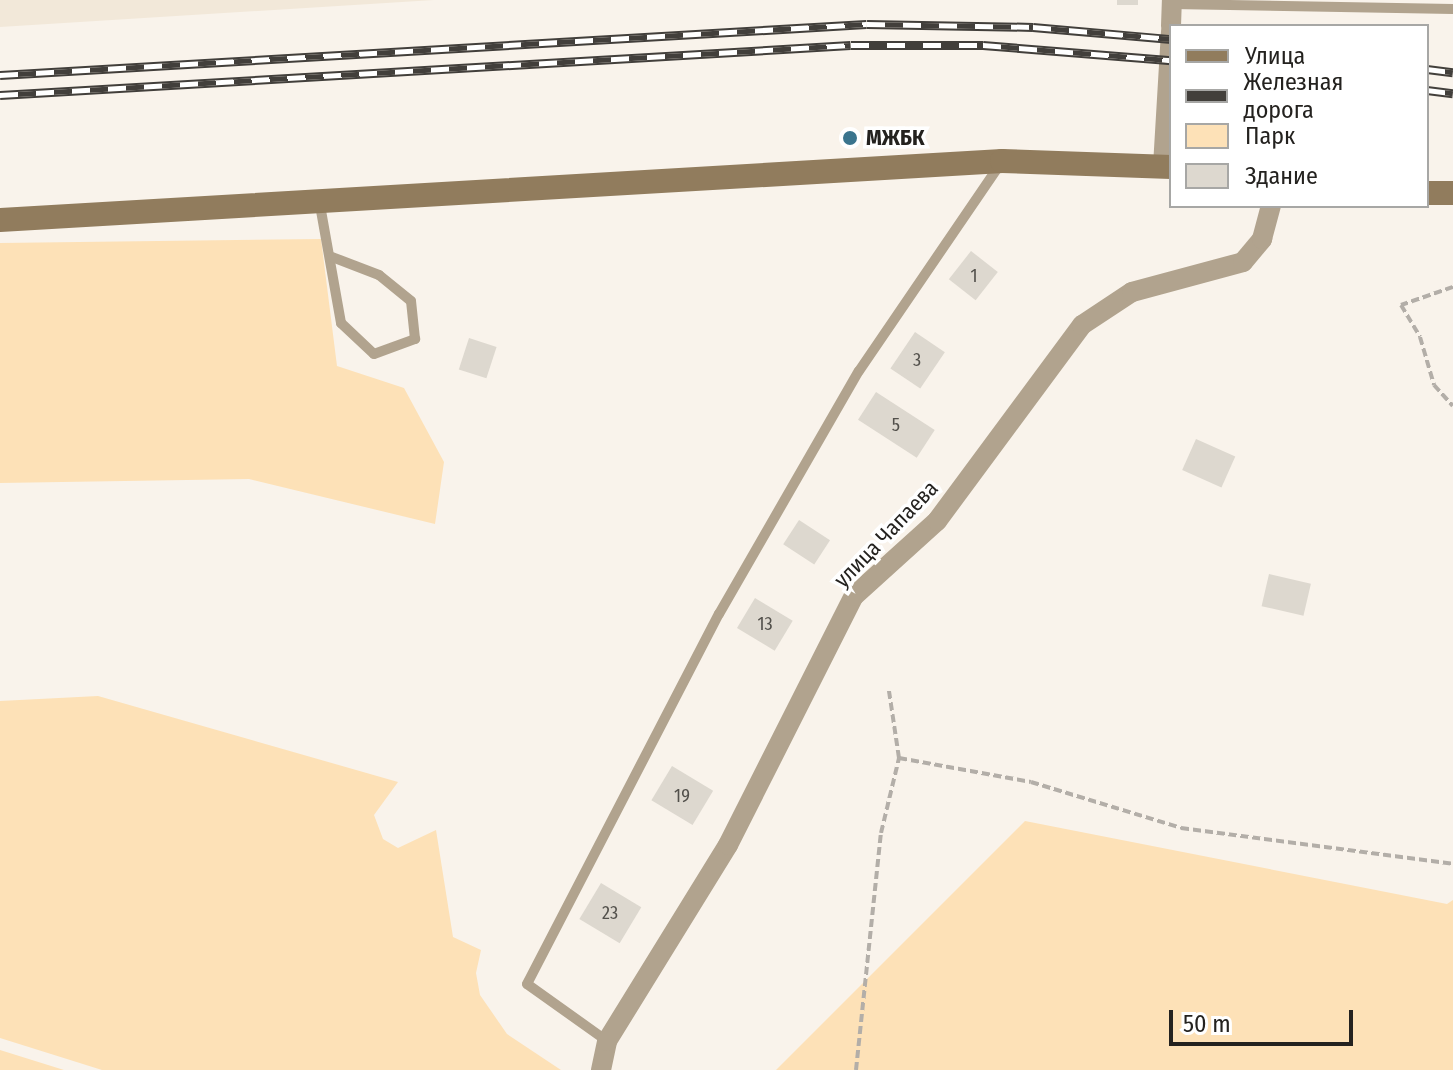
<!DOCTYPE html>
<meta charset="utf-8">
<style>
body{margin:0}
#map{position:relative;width:1453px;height:1070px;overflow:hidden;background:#f9f3eb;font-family:"Fira Sans Condensed",sans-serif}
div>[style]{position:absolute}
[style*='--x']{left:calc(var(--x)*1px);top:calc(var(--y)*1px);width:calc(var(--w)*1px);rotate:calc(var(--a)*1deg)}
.built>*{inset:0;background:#f2e8d9}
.green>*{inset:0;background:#fde1b7}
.building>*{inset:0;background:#ddd8cf;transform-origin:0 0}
.path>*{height:4px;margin-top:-2px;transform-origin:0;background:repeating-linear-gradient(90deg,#b3aea8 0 8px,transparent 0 12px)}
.lane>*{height:10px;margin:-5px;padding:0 5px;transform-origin:5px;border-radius:5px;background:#b1a38e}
.street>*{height:20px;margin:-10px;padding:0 10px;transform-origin:10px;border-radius:10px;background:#b1a38e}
.secondary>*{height:24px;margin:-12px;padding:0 12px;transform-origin:12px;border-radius:12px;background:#917c5d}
.rail>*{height:9px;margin-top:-4.5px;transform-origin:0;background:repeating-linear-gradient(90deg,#fff 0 18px,#423f3b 0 36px);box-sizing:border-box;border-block:2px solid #423f3b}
.dots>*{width:22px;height:22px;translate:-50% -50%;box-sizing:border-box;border:4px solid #fff;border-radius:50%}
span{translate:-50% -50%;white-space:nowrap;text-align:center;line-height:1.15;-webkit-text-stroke:7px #fff;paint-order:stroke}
.number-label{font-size:18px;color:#52504b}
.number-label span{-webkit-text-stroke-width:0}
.poi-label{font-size:22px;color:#24221f;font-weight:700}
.left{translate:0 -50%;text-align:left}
.street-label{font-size:22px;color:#24221f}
.legend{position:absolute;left:1169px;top:24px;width:260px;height:184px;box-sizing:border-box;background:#fff;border:2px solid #a7a7a5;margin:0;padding:10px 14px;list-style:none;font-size:24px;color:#24221f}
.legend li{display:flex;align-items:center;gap:16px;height:40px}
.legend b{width:40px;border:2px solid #a7a7a5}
.scale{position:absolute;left:1169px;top:1010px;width:184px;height:36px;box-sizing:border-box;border:4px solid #24221f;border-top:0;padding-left:10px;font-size:24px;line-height:28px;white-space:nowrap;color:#24221f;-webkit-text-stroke:6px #fff;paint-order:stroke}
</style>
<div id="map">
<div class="built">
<i style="clip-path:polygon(0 0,434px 0,0 27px)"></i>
</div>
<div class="green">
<i style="clip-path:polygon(321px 239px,337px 366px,404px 388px,444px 462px,435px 524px,249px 479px,0 483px,0 243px)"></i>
<i style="clip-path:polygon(98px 696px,398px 782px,374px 815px,383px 839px,398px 848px,436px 830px,453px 937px,481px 950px,476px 973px,480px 995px,507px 1034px,561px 1070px,102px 1070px,0 1038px,0 701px)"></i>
<i style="clip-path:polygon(1025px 821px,1447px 904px,1453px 900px,1453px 1070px,776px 1070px)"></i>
<i style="clip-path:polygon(0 1050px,64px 1070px,0 1070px)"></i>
</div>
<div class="building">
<i style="left:1117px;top:0;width:21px;height:5px"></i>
<i style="left:971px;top:251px;width:34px;height:36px;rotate:38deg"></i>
<i style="left:915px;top:332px;width:36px;height:44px;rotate:34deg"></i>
<i style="left:469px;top:338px;width:29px;height:33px;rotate:18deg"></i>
<i style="left:876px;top:392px;width:70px;height:33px;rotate:33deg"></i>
<i style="left:1196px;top:439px;width:43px;height:34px;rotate:24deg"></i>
<i style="left:799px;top:520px;width:37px;height:29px;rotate:33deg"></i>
<i style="left:1269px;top:574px;width:43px;height:33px;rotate:13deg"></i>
<i style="left:755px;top:598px;width:44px;height:35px;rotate:31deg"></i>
<i style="left:672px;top:766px;width:48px;height:40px;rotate:31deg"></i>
<i style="left:601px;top:883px;width:47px;height:42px;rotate:31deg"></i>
</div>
<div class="path">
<i style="--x:1453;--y:287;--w:55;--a:160.9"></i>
<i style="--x:1401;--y:305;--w:37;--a:59"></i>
<i style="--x:1420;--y:337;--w:50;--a:73.7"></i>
<i style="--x:1434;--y:385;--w:28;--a:48"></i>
<i style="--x:899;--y:758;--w:134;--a:10.3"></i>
<i style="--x:1031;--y:782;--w:157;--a:17"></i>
<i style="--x:1181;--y:828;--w:274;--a:7.5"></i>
<i style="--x:856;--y:1070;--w:238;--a:-84"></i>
<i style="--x:881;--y:833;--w:77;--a:-76.5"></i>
<i style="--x:899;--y:758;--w:68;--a:-98.5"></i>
</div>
<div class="lane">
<i style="--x:1172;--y:4;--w:281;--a:1"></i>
<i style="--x:320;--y:205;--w:120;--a:79.9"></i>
<i style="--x:341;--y:323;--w:45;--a:43.2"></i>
<i style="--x:374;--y:354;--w:44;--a:-20.1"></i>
<i style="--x:415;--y:339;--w:38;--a:-96"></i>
<i style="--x:411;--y:301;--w:41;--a:-140.9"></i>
<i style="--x:379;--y:275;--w:50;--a:-159"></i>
<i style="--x:607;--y:1041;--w:98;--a:-144.5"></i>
<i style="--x:527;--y:984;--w:417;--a:-62.6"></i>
<i style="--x:719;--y:614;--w:280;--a:-60.1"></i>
<i style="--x:859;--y:371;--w:252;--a:-55.7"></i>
</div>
<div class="street">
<i style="--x:1171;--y:26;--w:26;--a:-88"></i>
<i style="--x:1163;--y:166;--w:135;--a:-86.6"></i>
<i style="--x:601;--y:1070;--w:30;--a:-78"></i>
<i style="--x:607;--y:1041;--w:230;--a:-58.3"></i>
<i style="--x:728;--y:845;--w:279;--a:-63.2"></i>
<i style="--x:854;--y:596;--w:112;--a:-42.1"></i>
<i style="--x:937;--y:521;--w:244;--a:-53.5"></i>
<i style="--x:1082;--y:325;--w:60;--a:-33.4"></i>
<i style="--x:1132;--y:292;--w:115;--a:-15.1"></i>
<i style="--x:1243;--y:262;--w:30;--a:-50"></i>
<i style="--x:1262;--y:239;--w:34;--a:-75"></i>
</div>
<div class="secondary">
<i style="--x:1427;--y:193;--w:26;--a:0"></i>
<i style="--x:0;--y:220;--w:1004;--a:-3.37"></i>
<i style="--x:1002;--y:161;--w:169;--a:2"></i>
</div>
<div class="rail">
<i style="--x:1427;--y:69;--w:26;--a:7"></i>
<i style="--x:0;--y:75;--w:868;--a:-3.37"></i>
<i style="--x:867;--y:24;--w:166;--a:1"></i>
<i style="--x:1033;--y:27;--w:139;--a:5"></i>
<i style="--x:1427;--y:90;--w:26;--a:7"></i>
<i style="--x:0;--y:95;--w:852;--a:-3.36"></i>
<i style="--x:851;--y:45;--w:132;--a:0"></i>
<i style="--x:983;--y:45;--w:189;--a:4.6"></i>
</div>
<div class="dots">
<i style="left:850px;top:138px;background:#3a748d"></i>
</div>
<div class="number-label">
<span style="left:974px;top:276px">1</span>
<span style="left:917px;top:360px">3</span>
<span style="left:896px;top:425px">5</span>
<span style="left:765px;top:624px">13</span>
<span style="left:682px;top:796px">19</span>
<span style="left:610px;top:913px">23</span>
</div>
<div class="poi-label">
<span class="left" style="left:866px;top:138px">МЖБК</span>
</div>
<div class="street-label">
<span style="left:886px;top:534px;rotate:-46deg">улица Чапаева</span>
</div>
<ul class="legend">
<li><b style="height:10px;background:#917c5d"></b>Улица</li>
<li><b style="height:10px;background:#423f3b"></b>Железная дорога</li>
<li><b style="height:22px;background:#fde1b7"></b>Парк</li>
<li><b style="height:22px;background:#ddd8cf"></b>Здание</li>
</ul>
<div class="scale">50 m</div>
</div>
